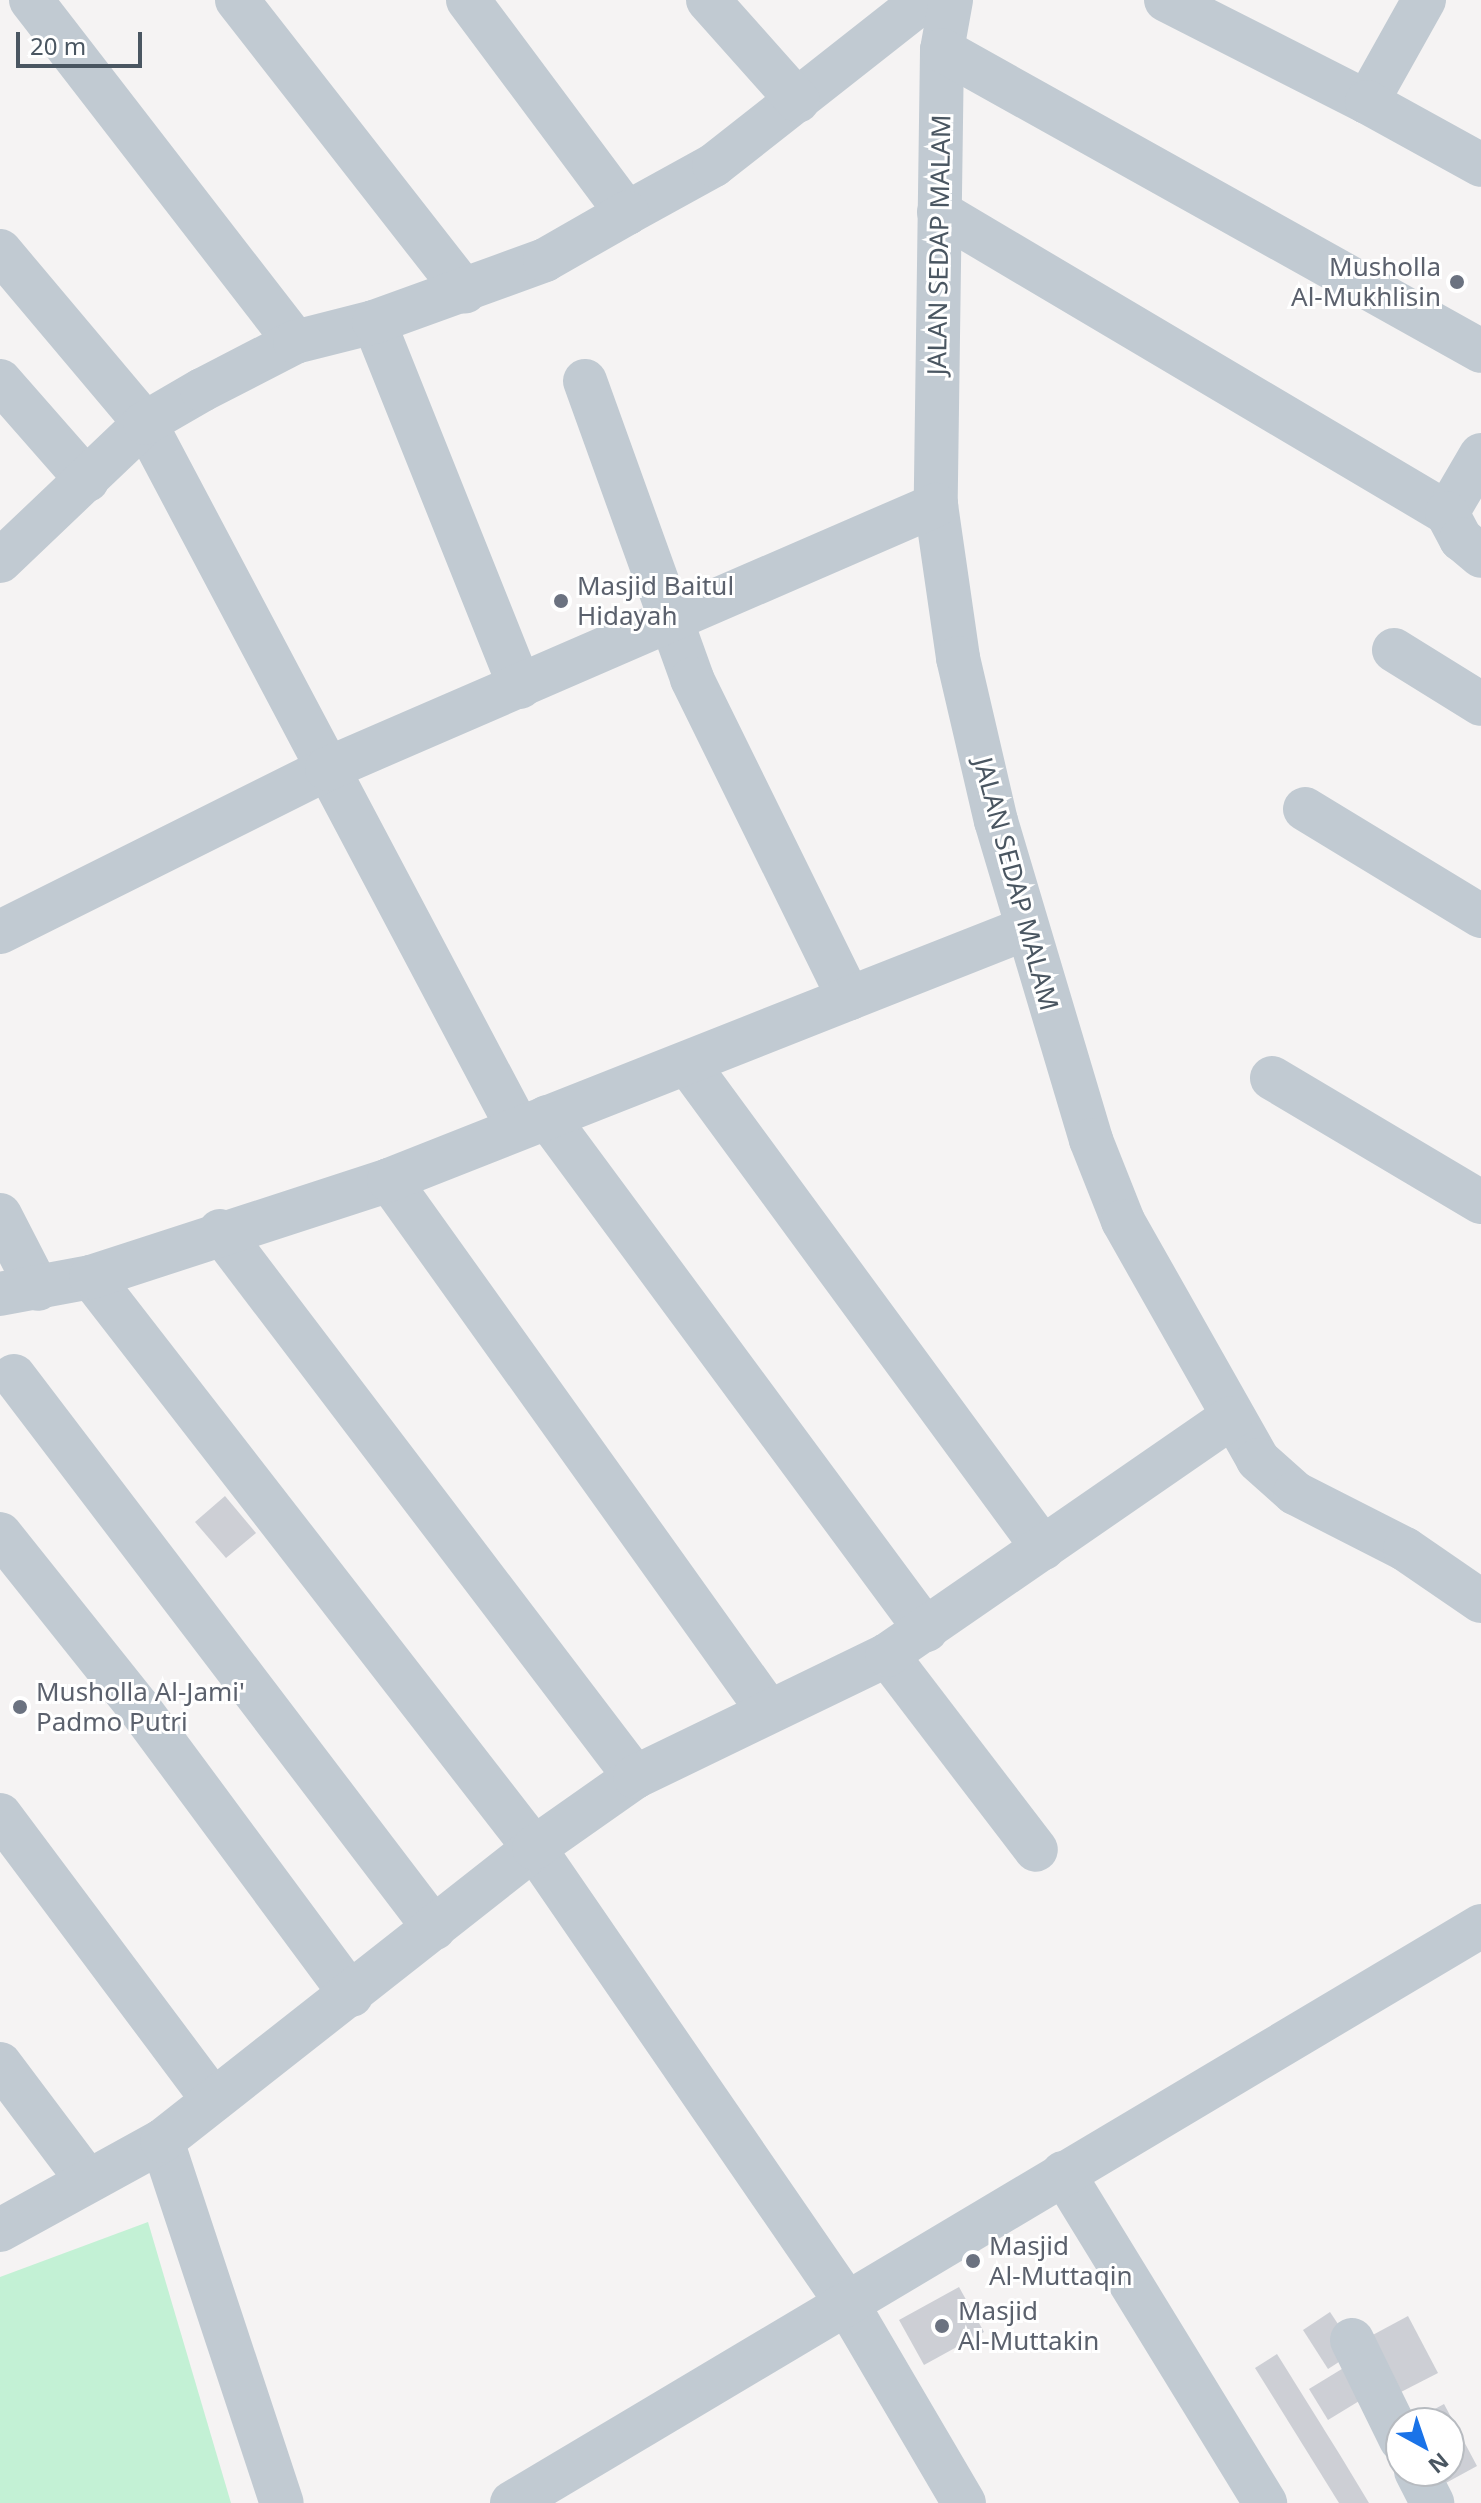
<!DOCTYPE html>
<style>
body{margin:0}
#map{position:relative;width:1481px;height:2503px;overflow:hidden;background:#f5f3f3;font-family:"Noto Sans",sans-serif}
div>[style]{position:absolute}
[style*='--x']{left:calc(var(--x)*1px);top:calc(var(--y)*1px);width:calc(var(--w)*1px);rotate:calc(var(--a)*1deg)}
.green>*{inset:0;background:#c3f1d5}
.building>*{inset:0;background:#cdcfd5}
.minor>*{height:44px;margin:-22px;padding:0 22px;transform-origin:22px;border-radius:22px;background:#c1cad2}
.dots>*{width:22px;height:22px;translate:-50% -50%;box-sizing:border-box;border:4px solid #fff;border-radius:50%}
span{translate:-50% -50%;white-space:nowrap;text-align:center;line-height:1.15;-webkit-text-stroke:6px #fff;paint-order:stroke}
.street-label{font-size:26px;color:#4a5661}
.worship-label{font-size:26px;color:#5b616d}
.right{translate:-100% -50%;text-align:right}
.left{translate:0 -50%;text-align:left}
.north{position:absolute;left:1385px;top:2407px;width:80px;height:80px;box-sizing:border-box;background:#fff;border:2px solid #b7bbc0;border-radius:50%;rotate:140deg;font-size:22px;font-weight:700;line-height:32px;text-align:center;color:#4a5661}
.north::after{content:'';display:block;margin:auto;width:28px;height:36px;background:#1a73e8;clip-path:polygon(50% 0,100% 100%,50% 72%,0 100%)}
.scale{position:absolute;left:16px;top:32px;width:126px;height:36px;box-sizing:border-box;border:4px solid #4a5661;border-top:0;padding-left:10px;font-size:24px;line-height:28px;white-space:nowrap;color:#4a5661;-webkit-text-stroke:6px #fff;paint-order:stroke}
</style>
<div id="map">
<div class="green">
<div style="clip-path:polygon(148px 2222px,231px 2503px,0 2503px,0 2277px)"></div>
</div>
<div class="building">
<div style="clip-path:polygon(225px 1496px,256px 1533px,226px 1558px,195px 1522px)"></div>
<div style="clip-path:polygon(959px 2287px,984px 2332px,924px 2365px,899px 2320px)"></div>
<div style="clip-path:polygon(1330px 2312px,1356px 2351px,1328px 2369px,1303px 2330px)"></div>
<div style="clip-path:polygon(1408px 2316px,1438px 2373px,1399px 2393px,1369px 2337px)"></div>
<div style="clip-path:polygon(1277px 2354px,1340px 2455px,1369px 2503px,1339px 2503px,1255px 2368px)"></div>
<div style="clip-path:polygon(1350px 2364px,1369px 2395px,1328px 2420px,1309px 2389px)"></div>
<div style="clip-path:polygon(1444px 2404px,1477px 2466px,1444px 2484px,1437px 2471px,1449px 2471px,1449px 2423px,1409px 2423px)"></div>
</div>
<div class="minor">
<div style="--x:31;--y:0;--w:432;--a:52.3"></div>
<div style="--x:237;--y:0;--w:370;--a:52"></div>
<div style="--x:468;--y:0;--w:266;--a:53.3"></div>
<div style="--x:627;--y:213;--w:99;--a:-28.9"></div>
<div style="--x:714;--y:165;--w:267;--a:-38.2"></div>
<div style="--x:708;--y:0;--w:135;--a:48.3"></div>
<div style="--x:951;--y:0;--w:51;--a:100.2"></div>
<div style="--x:942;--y:50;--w:455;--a:90.8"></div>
<div style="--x:936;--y:505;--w:155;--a:81.8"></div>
<div style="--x:958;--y:658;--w:167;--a:76.9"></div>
<div style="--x:996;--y:821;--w:333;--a:73.4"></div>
<div style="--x:1091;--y:1140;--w:87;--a:68.4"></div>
<div style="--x:1123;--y:1221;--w:274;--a:60.5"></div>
<div style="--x:1258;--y:1460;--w:50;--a:41.7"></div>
<div style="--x:1295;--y:1493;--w:123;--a:27"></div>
<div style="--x:1405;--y:1549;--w:92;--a:34.4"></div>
<div style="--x:1166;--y:0;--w:225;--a:26.9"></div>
<div style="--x:1424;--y:0;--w:117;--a:119.2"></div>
<div style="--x:1367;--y:102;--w:130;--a:28.9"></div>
<div style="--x:942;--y:50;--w:617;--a:29.18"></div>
<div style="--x:939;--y:212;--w:590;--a:30.65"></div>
<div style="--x:0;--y:251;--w:225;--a:49.9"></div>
<div style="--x:145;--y:423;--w:798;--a:62.12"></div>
<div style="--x:374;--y:322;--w:393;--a:68.2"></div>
<div style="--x:0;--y:381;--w:132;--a:48.7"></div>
<div style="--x:585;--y:381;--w:317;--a:70.2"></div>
<div style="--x:692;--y:679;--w:356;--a:63.8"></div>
<div style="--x:1481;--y:455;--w:67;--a:120.4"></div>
<div style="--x:1447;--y:513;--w:30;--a:62"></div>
<div style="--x:1461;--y:539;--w:26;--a:40"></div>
<div style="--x:0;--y:561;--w:200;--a:-43.6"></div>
<div style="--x:145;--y:423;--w:66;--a:-30.1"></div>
<div style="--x:202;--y:390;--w:105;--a:-27.3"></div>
<div style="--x:295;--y:342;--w:81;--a:-14.2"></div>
<div style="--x:374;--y:322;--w:182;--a:-19.9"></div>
<div style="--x:545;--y:260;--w:95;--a:-29.8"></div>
<div style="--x:1394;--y:650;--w:102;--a:31.8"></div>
<div style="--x:1305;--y:809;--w:206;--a:31.3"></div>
<div style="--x:0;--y:932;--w:365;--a:-26.5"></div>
<div style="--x:327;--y:769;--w:664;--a:-23.44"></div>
<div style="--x:687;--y:1063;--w:602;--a:53.72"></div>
<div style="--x:1272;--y:1078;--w:243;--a:30.7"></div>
<div style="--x:547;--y:1117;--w:638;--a:53.54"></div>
<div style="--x:389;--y:1180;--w:650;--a:54.45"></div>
<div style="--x:0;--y:1215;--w:83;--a:62.8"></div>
<div style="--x:220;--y:1231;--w:686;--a:52.76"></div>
<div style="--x:91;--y:1277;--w:723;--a:52.19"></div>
<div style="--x:534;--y:1848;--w:551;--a:55.5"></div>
<div style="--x:846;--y:2302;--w:233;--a:59.6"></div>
<div style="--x:0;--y:1294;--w:93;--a:-10.6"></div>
<div style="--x:91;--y:1277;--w:313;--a:-18"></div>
<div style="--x:389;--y:1180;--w:684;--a:-21.54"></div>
<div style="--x:14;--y:1376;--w:694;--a:52.73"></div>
<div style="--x:0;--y:1534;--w:223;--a:51.4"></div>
<div style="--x:139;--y:1708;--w:357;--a:53.5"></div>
<div style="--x:887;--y:1655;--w:245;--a:52.6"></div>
<div style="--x:0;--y:1815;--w:356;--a:53.2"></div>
<div style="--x:0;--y:2064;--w:146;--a:53.1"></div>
<div style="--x:162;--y:2141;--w:381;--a:71.7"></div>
<div style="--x:1063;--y:2173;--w:387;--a:58.5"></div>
<div style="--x:0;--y:2230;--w:185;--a:-28.8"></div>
<div style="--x:162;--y:2141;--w:474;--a:-38.2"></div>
<div style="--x:534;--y:1848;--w:123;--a:-35.1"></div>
<div style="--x:635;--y:1777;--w:280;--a:-25.8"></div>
<div style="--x:887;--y:1655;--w:417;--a:-34.6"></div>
<div style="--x:1352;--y:2340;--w:111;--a:63.9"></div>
<div style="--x:1416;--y:2471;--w:36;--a:63"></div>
<div style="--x:512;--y:2503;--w:1128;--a:-30.77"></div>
</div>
<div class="dots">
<div style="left:1457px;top:282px;background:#6b7280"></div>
<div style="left:561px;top:601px;background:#6b7280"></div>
<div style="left:20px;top:1707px;background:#6b7280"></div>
<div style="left:973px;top:2261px;background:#6b7280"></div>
<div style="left:942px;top:2326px;background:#6b7280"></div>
</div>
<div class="street-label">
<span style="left:939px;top:245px;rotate:-89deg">JALAN SEDAP MALAM</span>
<span style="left:1016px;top:884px;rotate:75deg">JALAN SEDAP MALAM</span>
</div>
<div class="worship-label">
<span class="right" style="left:1441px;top:282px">Musholla<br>Al-Mukhlisin</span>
<span class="left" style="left:577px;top:601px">Masjid Baitul<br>Hidayah</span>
<span class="left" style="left:36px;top:1707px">Musholla Al-Jami'<br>Padmo Putri</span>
<span class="left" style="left:989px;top:2261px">Masjid<br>Al-Muttaqin</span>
<span class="left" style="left:958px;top:2326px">Masjid<br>Al-Muttakin</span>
</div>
<div class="north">N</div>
<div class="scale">20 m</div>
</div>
